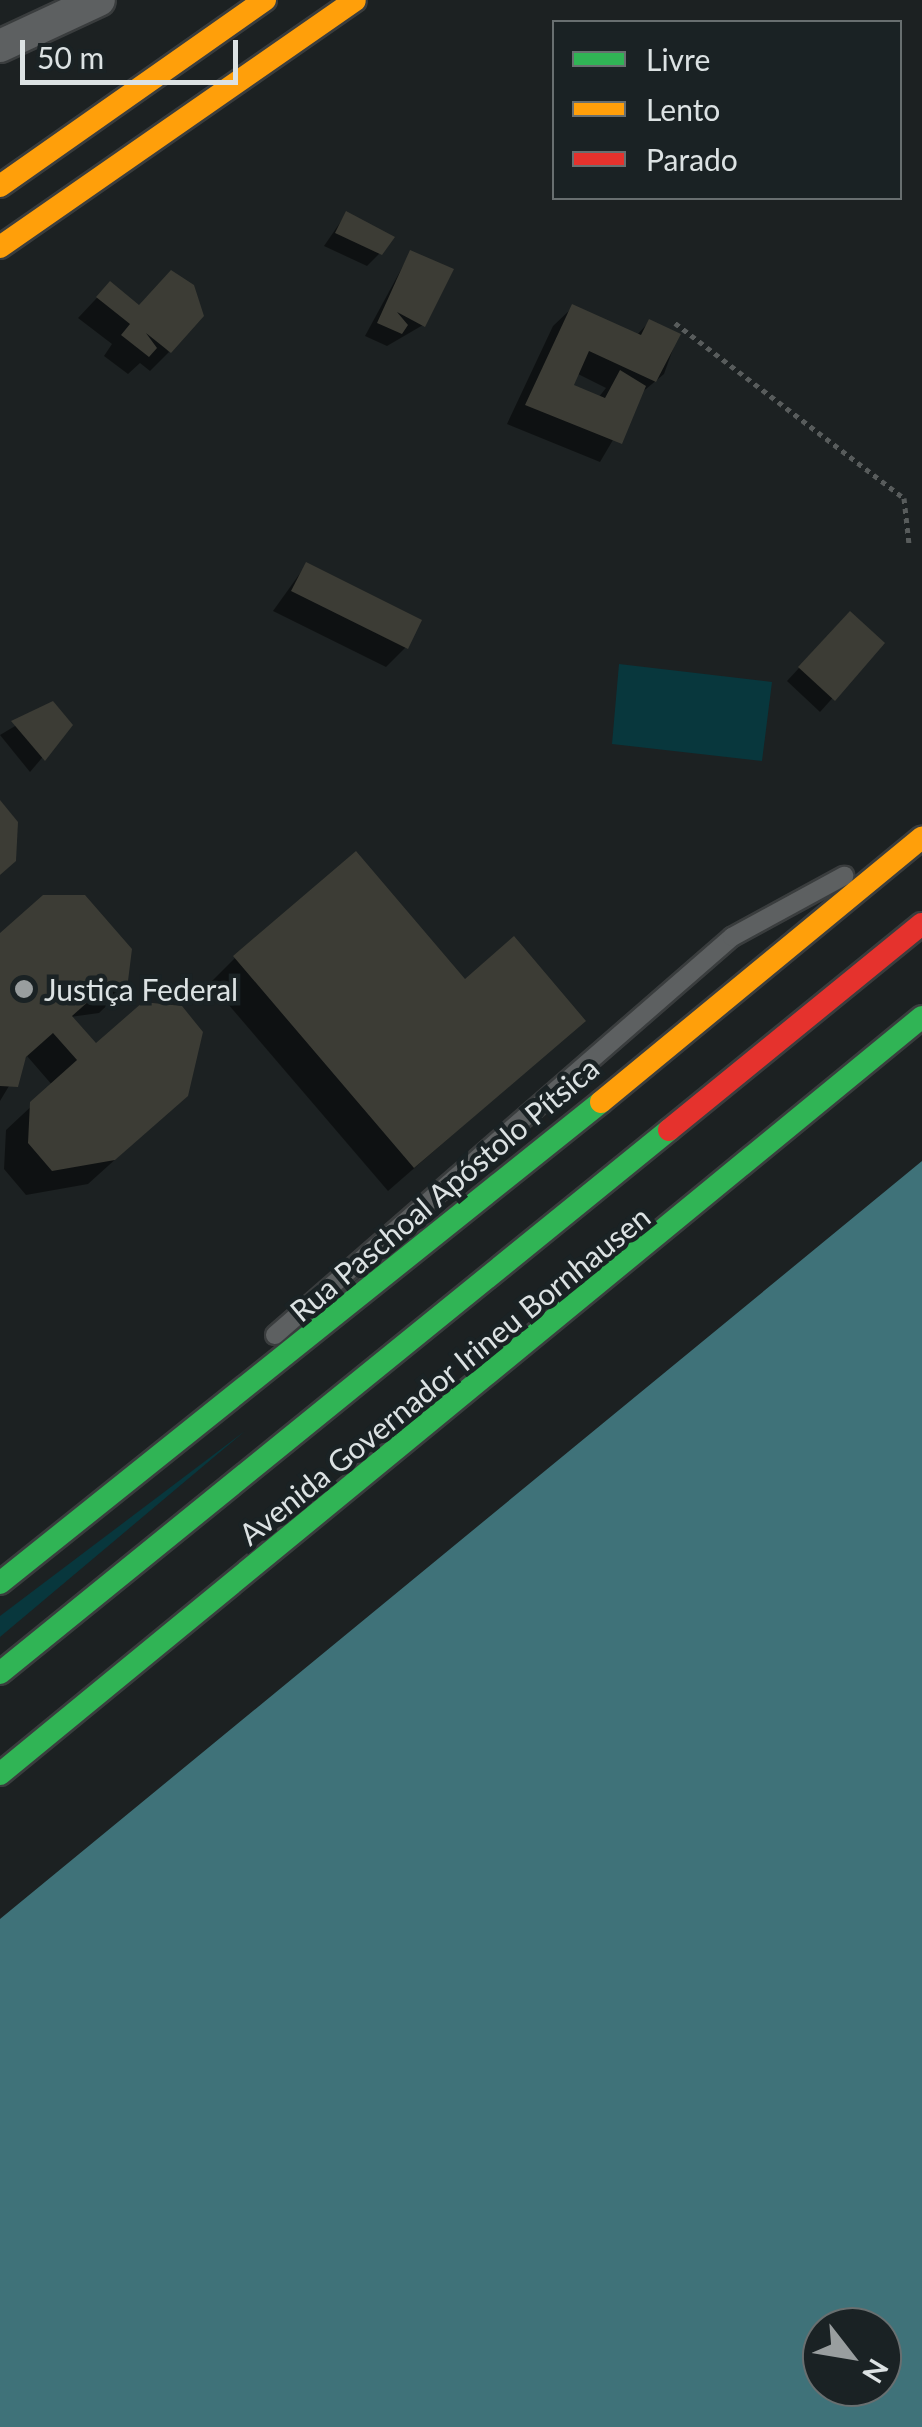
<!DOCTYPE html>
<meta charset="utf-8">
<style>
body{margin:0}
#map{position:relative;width:922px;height:2427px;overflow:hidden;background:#1c2122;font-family:Lato,sans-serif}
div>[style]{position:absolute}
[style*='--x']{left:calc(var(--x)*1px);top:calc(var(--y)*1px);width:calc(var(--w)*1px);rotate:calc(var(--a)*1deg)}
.green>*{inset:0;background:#08373d}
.water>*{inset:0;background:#3f7279}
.shadow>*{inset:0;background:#0007}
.building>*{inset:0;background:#3c3c35}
.path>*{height:5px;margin-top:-2.5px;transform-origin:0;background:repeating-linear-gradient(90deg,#585c5c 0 5px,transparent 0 10px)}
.roads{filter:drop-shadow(2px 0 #3a3d3e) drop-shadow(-2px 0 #3a3d3e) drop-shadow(0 2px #3a3d3e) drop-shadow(0 -2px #3a3d3e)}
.lane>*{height:18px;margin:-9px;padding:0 9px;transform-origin:9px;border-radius:9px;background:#5d6061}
.street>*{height:32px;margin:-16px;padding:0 16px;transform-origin:16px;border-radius:16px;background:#5d6061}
.fast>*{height:22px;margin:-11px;padding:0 11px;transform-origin:11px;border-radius:11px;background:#30b455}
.slow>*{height:22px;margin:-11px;padding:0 11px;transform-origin:11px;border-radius:11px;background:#ff9f0a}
.jam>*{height:22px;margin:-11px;padding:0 11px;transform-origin:11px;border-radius:11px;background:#e5322d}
.dots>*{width:28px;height:28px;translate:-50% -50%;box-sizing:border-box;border:5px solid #1a2224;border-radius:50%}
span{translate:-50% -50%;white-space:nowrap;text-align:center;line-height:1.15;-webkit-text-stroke:9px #1a2224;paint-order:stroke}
.poi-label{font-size:30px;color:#dce2e3}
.left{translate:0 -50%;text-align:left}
.street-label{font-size:30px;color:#dce2e3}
.legend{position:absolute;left:552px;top:20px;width:350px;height:180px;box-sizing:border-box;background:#1a2224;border:2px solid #686f70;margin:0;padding:12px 18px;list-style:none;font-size:30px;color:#dce2e3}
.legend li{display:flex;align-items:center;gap:20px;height:50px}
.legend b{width:50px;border:2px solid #686f70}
.north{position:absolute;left:802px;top:2307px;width:100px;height:100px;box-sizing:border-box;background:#1a2224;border:2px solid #686f70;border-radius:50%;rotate:121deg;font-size:28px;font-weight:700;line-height:40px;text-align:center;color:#dce2e3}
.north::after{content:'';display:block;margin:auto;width:35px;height:45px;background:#999e9f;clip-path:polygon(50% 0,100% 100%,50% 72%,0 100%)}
.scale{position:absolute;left:20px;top:40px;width:218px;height:45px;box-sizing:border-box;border:5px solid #dce2e3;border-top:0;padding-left:12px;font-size:30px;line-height:35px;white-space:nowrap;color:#dce2e3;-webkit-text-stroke:8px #1a2224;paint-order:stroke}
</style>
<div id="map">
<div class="green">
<div style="clip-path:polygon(619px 664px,772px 682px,762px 761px,612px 744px)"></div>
<div style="clip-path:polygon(245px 1431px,0 1637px,0 1616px)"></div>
</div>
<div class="water">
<div style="clip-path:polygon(evenodd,922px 1161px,922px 2427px,0 2427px,0 1919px,922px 1161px,822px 2327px,882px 2327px,882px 2387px,822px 2387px,822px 2327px)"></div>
</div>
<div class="shadow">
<div style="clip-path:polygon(346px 214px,380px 253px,367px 266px,324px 246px)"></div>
<div style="clip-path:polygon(410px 253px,423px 325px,387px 346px,365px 336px)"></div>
<div style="clip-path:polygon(110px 284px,169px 352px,150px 371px,140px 363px,128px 374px,104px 356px,112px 344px,78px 318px)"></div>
<div style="clip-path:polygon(evenodd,573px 307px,636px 336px,649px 322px,678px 335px,664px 374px,640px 394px,600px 462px,507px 424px,553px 326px,573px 307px,576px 373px,606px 388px,598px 398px,571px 387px,576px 373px)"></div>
<div style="clip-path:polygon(306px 565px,406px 647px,386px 667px,273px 611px)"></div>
<div style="clip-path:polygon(837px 627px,882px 643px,820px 712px,787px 681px)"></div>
<div style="clip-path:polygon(52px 704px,70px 725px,30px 772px,0 735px)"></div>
<div style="clip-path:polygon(0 937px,125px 988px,99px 1013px,70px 1017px,159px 1120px,88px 1184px,26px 1195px,4px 1169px,6px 1130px,53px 1086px,27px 1056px,0 1101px)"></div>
<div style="clip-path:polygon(235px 958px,465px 982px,583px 1021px,388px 1191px,210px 983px)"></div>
</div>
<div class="building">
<div style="clip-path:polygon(346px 211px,395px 237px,382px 255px,335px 233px)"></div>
<div style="clip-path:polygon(410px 250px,454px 269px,425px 327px,397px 312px,408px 325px,402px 334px,377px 323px)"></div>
<div style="clip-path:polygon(171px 270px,194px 285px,204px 316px,171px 353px,146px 333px,157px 348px,149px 357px,121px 335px,130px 324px,96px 297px,110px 281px,139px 305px)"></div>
<div style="clip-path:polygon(572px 304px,641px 335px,649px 319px,681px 334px,656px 382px,589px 351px,574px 385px,605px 398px,620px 370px,646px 386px,622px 444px,525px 405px)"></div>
<div style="clip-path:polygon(306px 562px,422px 620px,408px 649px,291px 591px)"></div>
<div style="clip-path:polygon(850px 611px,885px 643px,835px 701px,798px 667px)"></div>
<div style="clip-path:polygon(53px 701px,73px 725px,45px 761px,11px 721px)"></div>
<div style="clip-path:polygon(0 800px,18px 822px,16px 861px,0 875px)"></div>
<div style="clip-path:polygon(356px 851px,465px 979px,514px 936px,586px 1021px,414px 1168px,233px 956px)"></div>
<div style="clip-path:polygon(43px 895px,85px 895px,132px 949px,127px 989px,98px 993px,72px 1016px,96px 1043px,143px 1002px,182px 1006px,203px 1032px,188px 1096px,115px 1160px,52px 1171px,28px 1143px,30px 1102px,77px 1060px,53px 1033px,26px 1057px,18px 1087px,0 1086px,0 933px)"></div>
</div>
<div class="path">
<div style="--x:675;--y:323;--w:288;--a:37.4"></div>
<div style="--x:904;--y:498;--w:46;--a:83.8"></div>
</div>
<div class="roads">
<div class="lane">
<div style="--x:275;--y:1335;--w:606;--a:-41.05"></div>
<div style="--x:732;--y:937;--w:128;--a:-28.6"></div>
</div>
<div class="street">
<div style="--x:0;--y:46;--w:109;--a:-24.9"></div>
</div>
<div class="fast">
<div style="--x:0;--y:1583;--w:770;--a:-38.67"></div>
<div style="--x:0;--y:1673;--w:862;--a:-39.06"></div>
<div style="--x:0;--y:1774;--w:1193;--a:-39.39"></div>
</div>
<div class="slow">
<div style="--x:0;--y:186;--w:324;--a:-35.1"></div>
<div style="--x:0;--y:247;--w:432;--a:-34.8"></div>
<div style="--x:601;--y:1102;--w:416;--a:-39.5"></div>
</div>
<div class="jam">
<div style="--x:669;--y:1130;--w:326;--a:-39.2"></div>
</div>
</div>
<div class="dots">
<div style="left:24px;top:989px;background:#999e9f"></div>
</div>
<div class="poi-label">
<span class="left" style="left:44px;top:989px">Justiça Federal</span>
</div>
<div class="street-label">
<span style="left:444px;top:1189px;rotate:-40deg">Rua Paschoal Apóstolo Pítsica</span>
<span style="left:444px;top:1375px;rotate:-39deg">Avenida Governador Irineu Bornhausen</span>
</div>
<ul class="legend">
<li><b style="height:12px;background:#30b455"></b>Livre</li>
<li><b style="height:12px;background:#ff9f0a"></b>Lento</li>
<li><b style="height:12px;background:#e5322d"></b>Parado</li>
</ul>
<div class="north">N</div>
<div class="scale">50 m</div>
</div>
